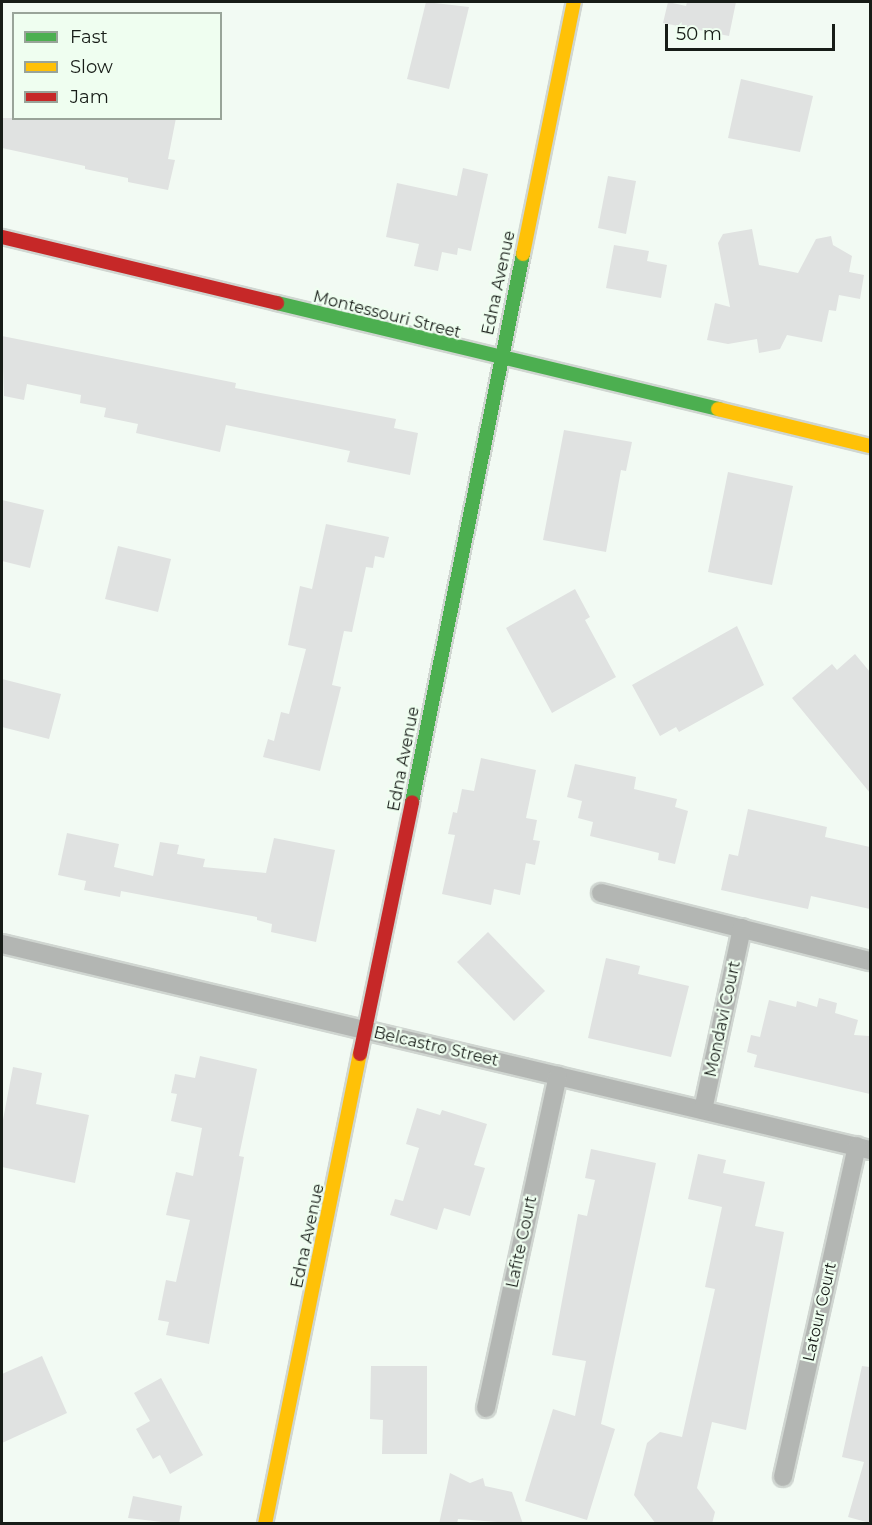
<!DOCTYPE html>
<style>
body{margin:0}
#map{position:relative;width:872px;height:1525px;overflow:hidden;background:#f2faf3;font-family:Montserrat,sans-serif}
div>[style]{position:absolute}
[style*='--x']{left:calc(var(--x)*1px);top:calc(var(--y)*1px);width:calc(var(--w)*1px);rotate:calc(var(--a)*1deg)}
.building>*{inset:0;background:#e0e2e1}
.roads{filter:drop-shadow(2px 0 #d0d6d1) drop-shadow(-2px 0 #d0d6d1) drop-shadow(0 2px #d0d6d1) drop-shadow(0 -2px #d0d6d1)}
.street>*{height:18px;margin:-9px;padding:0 9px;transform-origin:9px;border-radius:9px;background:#b3b6b3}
.fast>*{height:14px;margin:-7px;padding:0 7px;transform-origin:7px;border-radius:7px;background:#4caf50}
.slow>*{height:14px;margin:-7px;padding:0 7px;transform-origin:7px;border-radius:7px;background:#ffc107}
.jam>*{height:14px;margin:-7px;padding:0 7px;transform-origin:7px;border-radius:7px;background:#c62828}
span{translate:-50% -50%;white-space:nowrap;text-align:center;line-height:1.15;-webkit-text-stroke:4.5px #effef0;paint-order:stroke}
.street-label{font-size:16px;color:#171c17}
.frame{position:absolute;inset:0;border:3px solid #171c17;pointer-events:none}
.legend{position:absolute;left:12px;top:12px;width:210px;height:108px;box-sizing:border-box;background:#effef0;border:2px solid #99a499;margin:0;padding:8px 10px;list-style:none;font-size:18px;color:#171c17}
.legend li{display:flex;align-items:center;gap:12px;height:30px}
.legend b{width:30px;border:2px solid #99a499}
.scale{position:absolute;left:665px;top:24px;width:170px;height:27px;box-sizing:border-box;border:3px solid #171c17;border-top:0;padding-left:8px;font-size:18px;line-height:21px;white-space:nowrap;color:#171c17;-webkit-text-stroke:4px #effef0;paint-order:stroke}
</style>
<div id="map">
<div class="building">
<div style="clip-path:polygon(426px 2px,469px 7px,449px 89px,407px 79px)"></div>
<div style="clip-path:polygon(668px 2px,686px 6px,687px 2px,736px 2px,729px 36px,663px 23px)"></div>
<div style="clip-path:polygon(741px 79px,813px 96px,800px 152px,728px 138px)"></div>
<div style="clip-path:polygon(2px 118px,176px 118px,168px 159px,175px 160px,168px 190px,128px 182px,128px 178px,85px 169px,85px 166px,2px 148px)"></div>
<div style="clip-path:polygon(463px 168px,488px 174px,471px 251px,458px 248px,457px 255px,442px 252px,438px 271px,414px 266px,419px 244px,386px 237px,397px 183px,457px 196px)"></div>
<div style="clip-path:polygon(608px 176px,636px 181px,626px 234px,598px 228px)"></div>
<div style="clip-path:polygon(752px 229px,759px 265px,798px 273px,816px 239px,831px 236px,833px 245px,852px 256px,849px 272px,864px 275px,860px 299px,839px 295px,836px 311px,829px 310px,822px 342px,787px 335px,780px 349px,759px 353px,757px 339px,728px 344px,707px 340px,715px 303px,730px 307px,718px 243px,723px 234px)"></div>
<div style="clip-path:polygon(614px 245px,649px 251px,647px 261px,667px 265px,661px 298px,606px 288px)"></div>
<div style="clip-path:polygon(2px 336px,236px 383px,235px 388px,396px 419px,394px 428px,418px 433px,410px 475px,347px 462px,350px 451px,226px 425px,220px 452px,136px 433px,138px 424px,104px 417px,106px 408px,80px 403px,81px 395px,27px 384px,24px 400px,4px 396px)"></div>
<div style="clip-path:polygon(564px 430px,632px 442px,626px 471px,621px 470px,606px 552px,543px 540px)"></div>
<div style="clip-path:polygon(728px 472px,793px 486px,772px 585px,708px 572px)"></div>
<div style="clip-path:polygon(2px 500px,44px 510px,30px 568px,2px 561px)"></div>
<div style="clip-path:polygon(326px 524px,389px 537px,384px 558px,375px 556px,373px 568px,366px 567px,352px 632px,344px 631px,332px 685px,341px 687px,320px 771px,263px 757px,268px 739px,274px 741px,281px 712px,289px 714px,306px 649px,288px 645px,300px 586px,312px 589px)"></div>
<div style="clip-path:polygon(118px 546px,171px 559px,158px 612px,105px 599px)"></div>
<div style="clip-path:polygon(575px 589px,590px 617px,585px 620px,616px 677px,552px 713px,506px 628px)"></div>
<div style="clip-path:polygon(737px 626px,764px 685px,679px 732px,676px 727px,660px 736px,632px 685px)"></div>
<div style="clip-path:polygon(855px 654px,870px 672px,870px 793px,792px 698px,832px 664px,837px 670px)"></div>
<div style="clip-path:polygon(2px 679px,61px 694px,49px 739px,2px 727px)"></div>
<div style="clip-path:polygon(481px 758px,536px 770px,526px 818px,537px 820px,533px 840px,540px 841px,535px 865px,526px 863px,520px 895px,494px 889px,491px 905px,442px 894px,455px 835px,448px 834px,453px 812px,457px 813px,462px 789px,474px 791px)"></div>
<div style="clip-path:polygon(575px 764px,636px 777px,634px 789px,677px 799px,675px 807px,688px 811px,675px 864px,658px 860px,659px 853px,590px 836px,593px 822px,578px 818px,582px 801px,567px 797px)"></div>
<div style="clip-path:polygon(748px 809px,827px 827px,825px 837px,870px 847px,870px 909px,811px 896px,808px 909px,721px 890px,729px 854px,738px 856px)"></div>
<div style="clip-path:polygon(67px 833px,119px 844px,114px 867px,153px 876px,160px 842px,179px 845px,177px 854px,205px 859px,203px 867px,266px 873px,274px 838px,335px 850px,316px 942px,271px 932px,272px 924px,257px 920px,257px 917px,121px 891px,120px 897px,84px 890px,86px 881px,58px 875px)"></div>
<div style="clip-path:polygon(488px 932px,545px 991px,514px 1021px,457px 962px)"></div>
<div style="clip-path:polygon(606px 958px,640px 966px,638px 974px,689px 986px,671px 1057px,588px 1038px)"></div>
<div style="clip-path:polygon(819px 998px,837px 1003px,835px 1013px,858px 1020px,854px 1035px,870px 1036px,870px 1094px,754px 1067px,757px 1055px,747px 1052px,751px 1035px,760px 1037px,769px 1000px,796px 1007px,797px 1001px,817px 1007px)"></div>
<div style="clip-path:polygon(200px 1056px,257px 1069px,239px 1156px,244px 1157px,209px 1344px,166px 1335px,169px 1322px,158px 1320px,166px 1280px,176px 1282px,190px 1220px,166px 1215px,176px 1172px,193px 1176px,202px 1128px,171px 1121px,177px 1094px,171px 1093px,175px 1074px,195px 1078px)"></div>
<div style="clip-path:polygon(13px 1067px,42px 1073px,36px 1104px,89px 1115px,75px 1183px,2px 1167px,2px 1125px)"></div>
<div style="clip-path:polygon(417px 1108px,440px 1115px,442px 1110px,487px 1124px,474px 1165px,485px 1168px,470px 1216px,444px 1208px,437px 1230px,390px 1215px,395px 1199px,403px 1201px,419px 1148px,406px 1144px)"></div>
<div style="clip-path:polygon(591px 1149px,656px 1163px,601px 1424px,615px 1429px,587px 1520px,525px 1501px,553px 1409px,575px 1416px,586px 1361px,552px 1355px,578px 1214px,587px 1216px,595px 1180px,585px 1178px)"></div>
<div style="clip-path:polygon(698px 1154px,726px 1160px,723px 1173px,765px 1182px,755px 1226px,784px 1232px,746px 1430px,712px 1422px,697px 1488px,715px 1512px,712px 1524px,656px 1524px,634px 1495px,647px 1443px,660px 1432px,682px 1437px,715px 1289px,705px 1287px,722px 1207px,688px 1199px)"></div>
<div style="clip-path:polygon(42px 1356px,67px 1413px,2px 1443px,2px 1374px)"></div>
<div style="clip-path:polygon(371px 1366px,427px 1366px,427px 1454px,382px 1454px,383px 1420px,370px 1419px)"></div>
<div style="clip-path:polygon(862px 1366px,870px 1367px,870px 1523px,848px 1517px,864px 1462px,842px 1457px)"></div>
<div style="clip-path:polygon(161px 1378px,203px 1455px,170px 1474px,160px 1455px,153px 1459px,136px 1429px,150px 1421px,134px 1393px)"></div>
<div style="clip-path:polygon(450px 1473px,470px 1483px,483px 1478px,485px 1486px,512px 1492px,523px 1524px,458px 1519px,457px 1524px,439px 1524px)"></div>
<div style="clip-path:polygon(133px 1496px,182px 1506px,179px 1524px,128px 1518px)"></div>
</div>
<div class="roads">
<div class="street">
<div style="--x:601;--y:893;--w:277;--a:14.2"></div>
<div style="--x:2;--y:944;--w:892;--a:13.35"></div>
<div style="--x:703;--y:1110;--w:186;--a:-77.9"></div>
<div style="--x:486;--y:1408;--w:340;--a:-77.8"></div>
<div style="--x:783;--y:1477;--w:339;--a:-77.4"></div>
</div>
<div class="fast">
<div style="--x:277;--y:303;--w:454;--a:13.5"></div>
<div style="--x:412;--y:802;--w:559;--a:-78.55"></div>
</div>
<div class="slow">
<div style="--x:523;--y:254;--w:257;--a:-78.6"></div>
<div style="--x:718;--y:409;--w:156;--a:13.7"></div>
<div style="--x:265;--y:1524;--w:480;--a:-78.6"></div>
</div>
<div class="jam">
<div style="--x:2;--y:237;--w:283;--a:13.5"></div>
<div style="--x:360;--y:1054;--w:257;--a:-78.3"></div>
</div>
</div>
<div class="street-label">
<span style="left:499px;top:283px;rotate:-78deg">Edna Avenue</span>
<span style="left:387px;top:315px;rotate:14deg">Montessouri Street</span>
<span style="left:404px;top:759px;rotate:-79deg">Edna Avenue</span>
<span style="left:723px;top:1019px;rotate:-78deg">Mondavi Court</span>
<span style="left:436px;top:1047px;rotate:13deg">Belcastro Street</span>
<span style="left:308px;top:1236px;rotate:-78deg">Edna Avenue</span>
<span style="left:522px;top:1242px;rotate:-78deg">Lafite Court</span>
<span style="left:820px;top:1312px;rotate:-77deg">Latour Court</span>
</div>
<div class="frame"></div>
<ul class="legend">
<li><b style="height:8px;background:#4caf50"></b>Fast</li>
<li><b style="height:8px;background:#ffc107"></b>Slow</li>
<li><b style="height:8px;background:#c62828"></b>Jam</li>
</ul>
<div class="scale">50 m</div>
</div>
